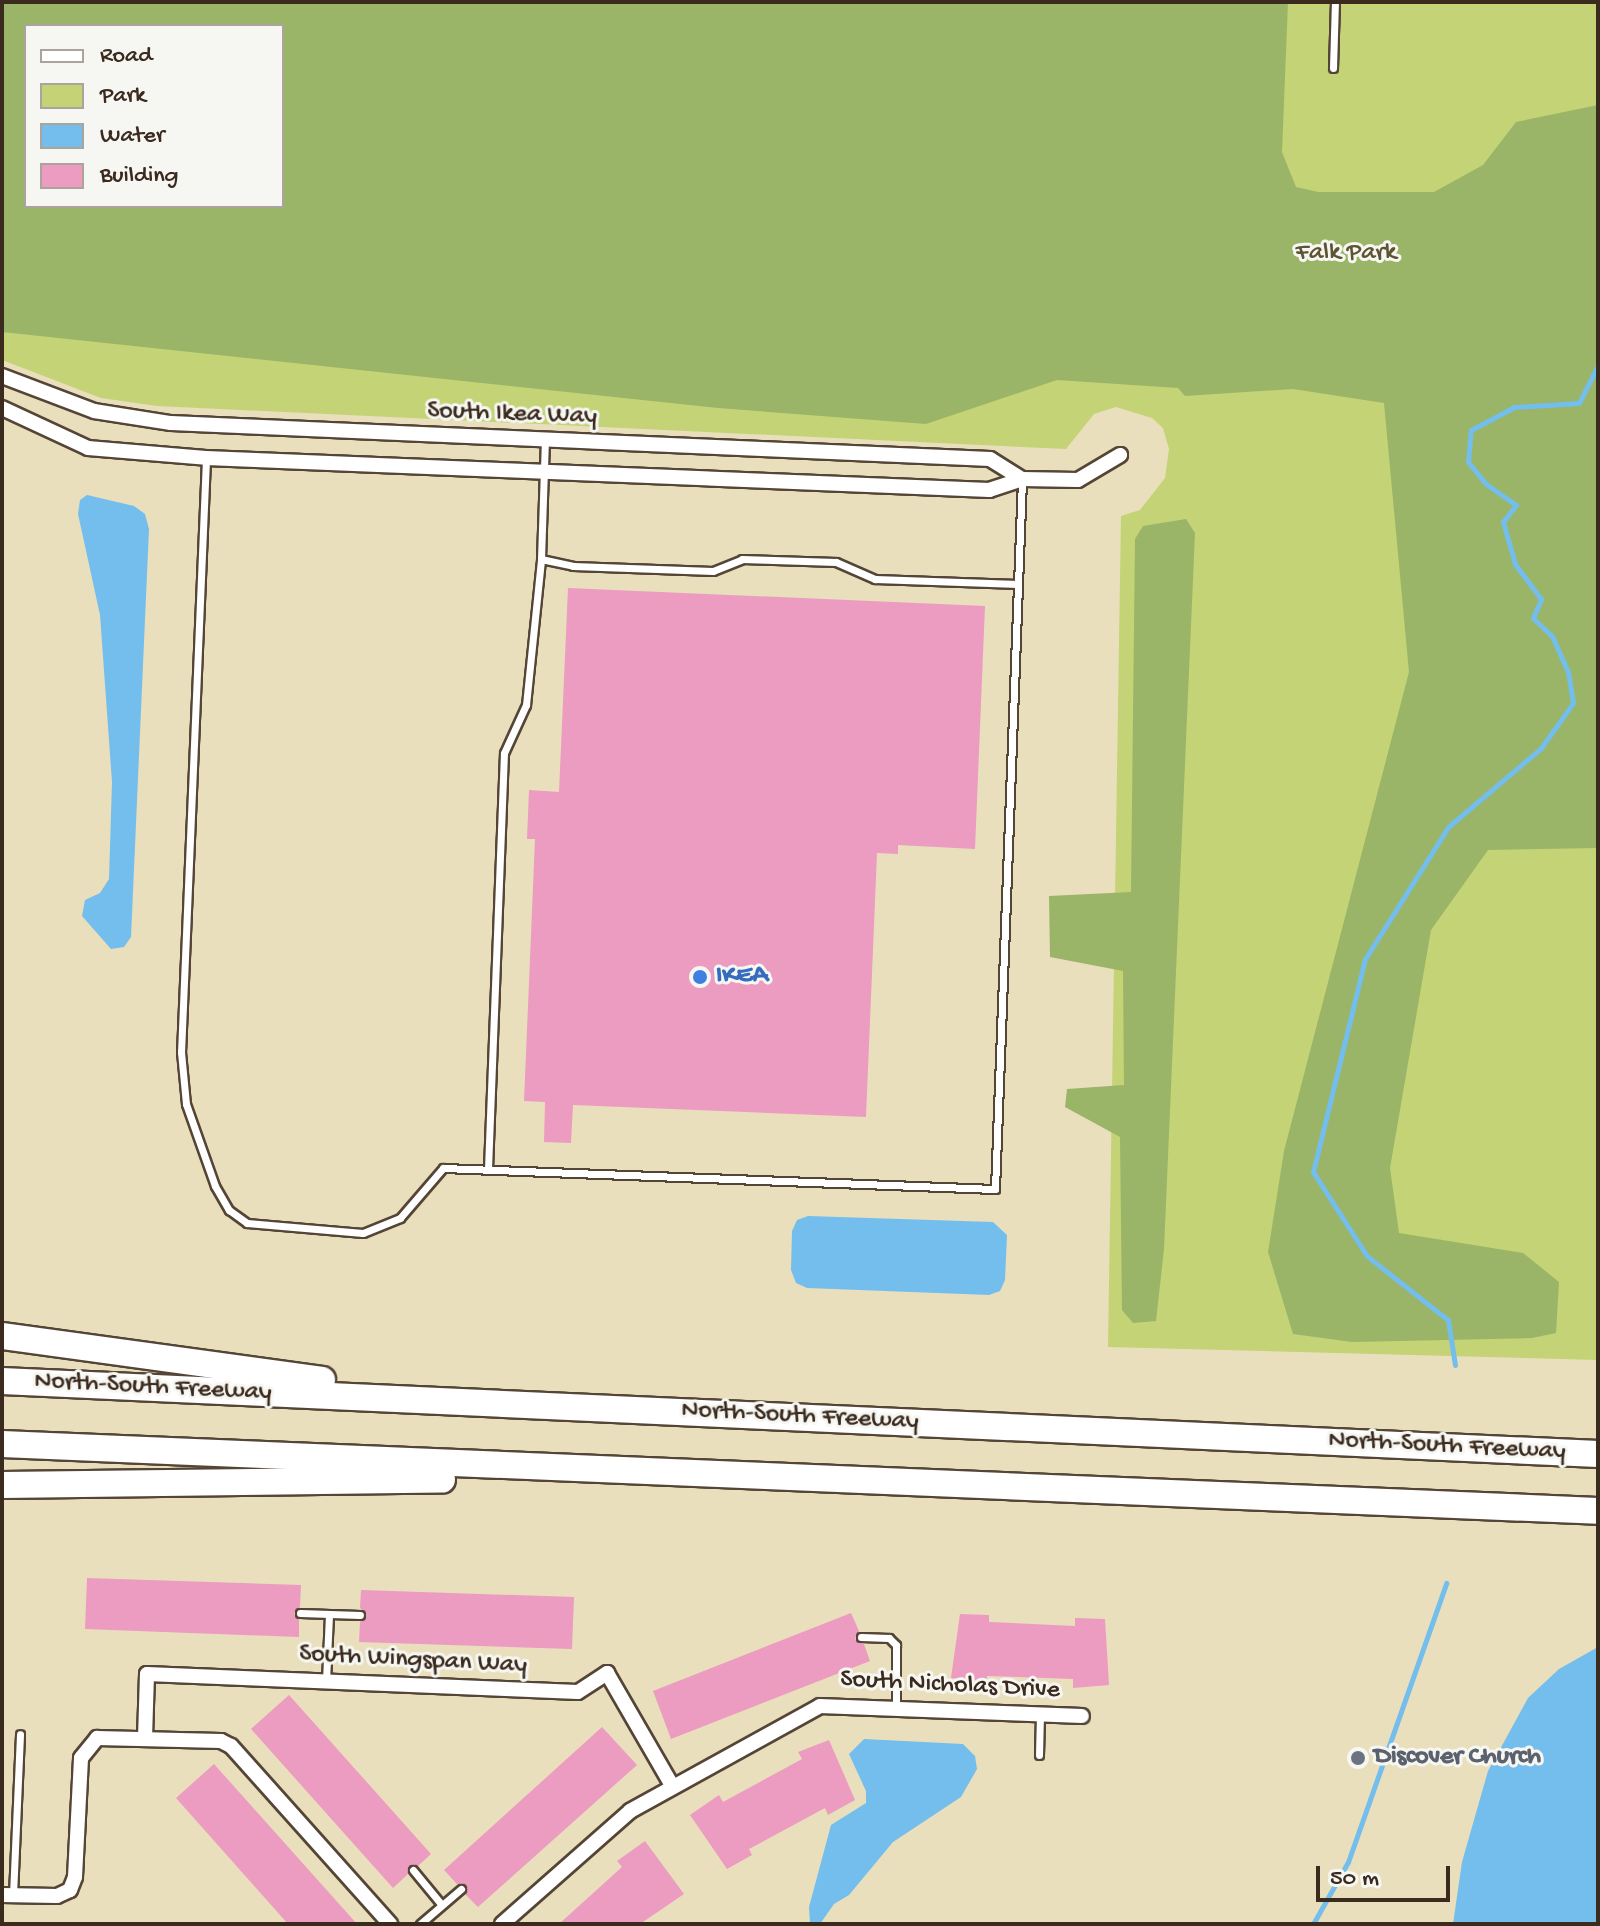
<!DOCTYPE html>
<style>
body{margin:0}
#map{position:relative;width:1600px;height:1926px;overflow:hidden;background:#e9dfbc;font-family:"Gochi Hand",sans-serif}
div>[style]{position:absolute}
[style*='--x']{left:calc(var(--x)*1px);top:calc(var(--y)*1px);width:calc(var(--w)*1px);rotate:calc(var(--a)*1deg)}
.green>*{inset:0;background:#c3d376}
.forest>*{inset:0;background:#9ab567}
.water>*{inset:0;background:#73beec}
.stream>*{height:5px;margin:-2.5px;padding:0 2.5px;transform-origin:2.5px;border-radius:2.5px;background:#73beec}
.building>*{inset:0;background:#ec9bc1}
.roads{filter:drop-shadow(2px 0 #554536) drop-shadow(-2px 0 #554536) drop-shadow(0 2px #554536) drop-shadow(0 -2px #554536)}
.service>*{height:7px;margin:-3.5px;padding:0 3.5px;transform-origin:3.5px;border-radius:3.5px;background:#fff}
.minor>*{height:14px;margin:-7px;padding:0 7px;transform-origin:7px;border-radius:7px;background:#fff}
.motorway>*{height:26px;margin:-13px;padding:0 13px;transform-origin:13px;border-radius:13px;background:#fff}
.dots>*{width:22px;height:22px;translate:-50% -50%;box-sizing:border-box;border:4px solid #f6f6f2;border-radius:50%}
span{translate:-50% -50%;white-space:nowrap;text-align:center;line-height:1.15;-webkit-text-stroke:6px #f6f6f2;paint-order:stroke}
.park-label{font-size:26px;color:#5d5434}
.street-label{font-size:26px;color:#3b2a1e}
.shop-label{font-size:26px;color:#366cbe;font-weight:700}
.left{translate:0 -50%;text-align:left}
.worship-label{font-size:26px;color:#5b616d;font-weight:700}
.frame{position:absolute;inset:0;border:4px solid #3b2a1e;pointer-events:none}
.legend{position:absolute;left:24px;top:24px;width:260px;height:184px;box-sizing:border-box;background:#f6f6f2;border:2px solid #aba49d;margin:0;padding:10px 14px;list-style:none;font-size:24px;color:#3b2a1e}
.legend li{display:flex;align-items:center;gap:16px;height:40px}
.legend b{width:40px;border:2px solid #aba49d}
.scale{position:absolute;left:1316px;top:1866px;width:134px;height:36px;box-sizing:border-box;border:4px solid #3b2a1e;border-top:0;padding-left:10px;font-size:24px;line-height:28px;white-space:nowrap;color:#3b2a1e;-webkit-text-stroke:6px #f6f6f2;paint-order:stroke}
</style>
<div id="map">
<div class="green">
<div style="clip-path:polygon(295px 2px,1598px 2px,1598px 1360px,1108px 1347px,1121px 516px,1140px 510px,1165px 478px,1169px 449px,1163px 428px,1152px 418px,1116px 407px,1094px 414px,1066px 449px,157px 406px,101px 398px,2px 360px,2px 285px,288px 291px)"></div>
</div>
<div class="forest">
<div style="clip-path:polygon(evenodd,2px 2px,1288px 2px,1282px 152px,1296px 187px,1318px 192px,1434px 192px,1483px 165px,1516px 122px,1598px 105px,1598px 848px,1488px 850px,1431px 930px,1390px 1168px,1399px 1233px,1523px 1253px,1559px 1282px,1556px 1333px,1532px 1338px,1352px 1342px,1293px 1334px,1268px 1252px,1284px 1151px,1409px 672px,1384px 403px,1293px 389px,1185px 396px,1178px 388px,1057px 380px,926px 424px,718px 408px,2px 332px,2px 2px,26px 26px,282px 26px,282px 206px,26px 206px,26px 26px)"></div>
<div style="clip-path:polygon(1186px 519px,1195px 533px,1164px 1249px,1156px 1321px,1133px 1323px,1122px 1310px,1120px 1137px,1065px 1107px,1067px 1089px,1124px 1085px,1123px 971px,1050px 957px,1049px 896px,1131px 892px,1135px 539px,1143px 526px)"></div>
</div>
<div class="water">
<div style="clip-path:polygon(87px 495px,134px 506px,145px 514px,149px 529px,131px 937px,124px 947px,111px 949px,82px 916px,85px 900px,100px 893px,109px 879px,112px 782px,100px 615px,78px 514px,80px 500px)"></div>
<div style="clip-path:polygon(808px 1216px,993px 1222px,1007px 1235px,1005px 1280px,1000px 1291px,989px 1295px,807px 1288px,796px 1283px,791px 1270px,792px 1231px,797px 1220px)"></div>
<div style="clip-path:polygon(1598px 1647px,1598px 1924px,1453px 1924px,1462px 1862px,1488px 1771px,1528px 1698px,1559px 1669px)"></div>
<div style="clip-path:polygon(864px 1739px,963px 1744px,975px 1756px,977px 1769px,961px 1797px,893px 1842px,849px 1895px,834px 1904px,820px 1924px,810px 1924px,809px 1907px,831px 1825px,866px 1803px,866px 1791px,849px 1754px)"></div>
</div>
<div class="stream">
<div style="--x:1455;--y:1365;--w:46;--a:-98.8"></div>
<div style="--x:1448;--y:1320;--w:103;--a:-141.7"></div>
<div style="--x:1367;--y:1256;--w:100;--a:-122.7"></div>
<div style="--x:1313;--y:1172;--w:219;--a:-76.3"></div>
<div style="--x:1365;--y:959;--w:156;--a:-57.8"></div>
<div style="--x:1448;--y:827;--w:122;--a:-40.3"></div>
<div style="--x:1541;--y:748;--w:55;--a:-54.6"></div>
<div style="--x:1573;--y:703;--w:31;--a:-99"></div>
<div style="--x:1568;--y:672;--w:39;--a:-114"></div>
<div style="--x:1552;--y:636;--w:26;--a:-137"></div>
<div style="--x:1533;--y:618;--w:21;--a:-67"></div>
<div style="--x:1541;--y:599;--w:44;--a:-126.6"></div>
<div style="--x:1515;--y:564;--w:44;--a:-105.9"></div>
<div style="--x:1503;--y:522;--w:21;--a:-53"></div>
<div style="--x:1516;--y:505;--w:37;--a:-145"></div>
<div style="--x:1486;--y:484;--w:28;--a:-129"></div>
<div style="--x:1468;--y:462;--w:32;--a:-85"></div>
<div style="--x:1471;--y:430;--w:49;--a:-28.1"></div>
<div style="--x:1514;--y:407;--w:65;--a:-3.5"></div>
<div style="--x:1579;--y:403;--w:42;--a:-63.4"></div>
<div style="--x:1313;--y:1924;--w:71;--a:-60.6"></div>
<div style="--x:1348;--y:1862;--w:296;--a:-70.6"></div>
</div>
<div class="building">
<div style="clip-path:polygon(568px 588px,985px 606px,975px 849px,898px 845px,898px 854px,877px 853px,866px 1117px,573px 1105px,571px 1143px,544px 1142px,545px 1102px,524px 1101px,535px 839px,527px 839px,529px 790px,559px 792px)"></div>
<div style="clip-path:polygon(87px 1578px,301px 1585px,300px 1607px,294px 1614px,299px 1619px,299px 1637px,85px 1629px)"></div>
<div style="clip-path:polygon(361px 1590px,574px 1597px,572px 1649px,359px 1642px,360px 1622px,366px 1614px,360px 1608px)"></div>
<div style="clip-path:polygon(851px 1613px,859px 1631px,855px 1639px,864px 1644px,870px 1661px,671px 1739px,653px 1691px)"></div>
<div style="clip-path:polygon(960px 1614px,989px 1615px,989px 1622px,1075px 1626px,1075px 1618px,1105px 1619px,1109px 1685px,1073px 1688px,1073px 1679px,987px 1676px,987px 1684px,951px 1678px)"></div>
<div style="clip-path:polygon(289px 1695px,431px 1854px,418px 1866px,408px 1866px,408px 1874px,393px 1888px,251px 1729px)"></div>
<div style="clip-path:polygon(602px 1727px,637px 1765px,478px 1907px,465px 1894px,465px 1884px,457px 1884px,444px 1870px)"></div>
<div style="clip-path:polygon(829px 1740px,855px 1800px,828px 1815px,825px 1808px,749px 1849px,752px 1855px,727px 1869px,690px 1815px,719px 1795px,723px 1802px,802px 1759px,798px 1752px)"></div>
<div style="clip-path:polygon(214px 1764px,357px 1924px,288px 1924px,176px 1798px)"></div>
<div style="clip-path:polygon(645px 1841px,684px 1894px,640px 1924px,559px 1924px,622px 1867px,617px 1861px)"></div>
</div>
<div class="roads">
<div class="service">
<div style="--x:1333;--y:68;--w:66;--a:-88.3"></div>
<div style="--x:206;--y:459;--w:594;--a:92.41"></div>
<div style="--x:181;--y:1052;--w:52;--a:84.5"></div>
<div style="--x:186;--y:1104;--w:87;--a:70.5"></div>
<div style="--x:215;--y:1186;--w:28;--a:60"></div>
<div style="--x:229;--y:1210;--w:22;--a:36"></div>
<div style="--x:247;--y:1223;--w:116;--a:4.9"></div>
<div style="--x:363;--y:1233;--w:40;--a:-22"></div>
<div style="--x:400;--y:1218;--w:66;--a:-49.3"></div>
<div style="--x:443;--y:1168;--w:552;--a:2.18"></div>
<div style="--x:995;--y:1189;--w:711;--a:-87.82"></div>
<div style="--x:541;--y:559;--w:33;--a:12"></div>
<div style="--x:573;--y:566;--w:140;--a:2"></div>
<div style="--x:713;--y:571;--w:31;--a:-22"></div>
<div style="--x:742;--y:559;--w:94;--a:1.8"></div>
<div style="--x:836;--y:562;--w:43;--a:23.6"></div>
<div style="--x:875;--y:579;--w:143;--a:2"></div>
<div style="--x:488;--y:1169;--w:416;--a:-87.8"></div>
<div style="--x:504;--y:753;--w:53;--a:-65.4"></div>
<div style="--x:526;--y:705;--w:147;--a:-84.1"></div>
<div style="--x:541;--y:559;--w:119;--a:-88.1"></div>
<div style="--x:300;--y:1613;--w:60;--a:1.9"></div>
<div style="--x:861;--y:1637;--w:28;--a:2"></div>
<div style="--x:889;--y:1638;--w:10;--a:45"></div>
<div style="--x:896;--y:1645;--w:62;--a:90"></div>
<div style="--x:326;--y:1681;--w:67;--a:-87.4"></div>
<div style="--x:1039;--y:1755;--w:41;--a:-88.6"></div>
<div style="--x:413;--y:1870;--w:45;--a:50.4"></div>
<div style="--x:13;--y:1895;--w:161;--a:-87.5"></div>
<div style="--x:420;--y:1924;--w:54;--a:-40.5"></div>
</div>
<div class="minor">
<div style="--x:2;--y:376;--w:98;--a:20.8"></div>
<div style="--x:94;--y:411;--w:78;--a:8.9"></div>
<div style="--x:171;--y:423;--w:820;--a:2.52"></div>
<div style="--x:990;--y:459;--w:38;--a:32"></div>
<div style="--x:2;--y:408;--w:95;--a:24.9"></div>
<div style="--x:88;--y:448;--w:118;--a:4.8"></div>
<div style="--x:206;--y:458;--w:784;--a:2.34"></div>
<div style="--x:989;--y:490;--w:35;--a:-18"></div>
<div style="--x:1022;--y:479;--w:56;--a:1"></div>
<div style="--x:1078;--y:480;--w:49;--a:-30.8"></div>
<div style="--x:145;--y:1738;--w:64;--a:-88.2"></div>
<div style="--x:147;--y:1674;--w:431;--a:2.4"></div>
<div style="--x:578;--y:1692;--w:35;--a:-33"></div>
<div style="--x:607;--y:1673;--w:128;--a:60"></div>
<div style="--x:2;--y:1895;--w:55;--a:1"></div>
<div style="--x:57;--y:1896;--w:14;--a:-25"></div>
<div style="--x:70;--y:1890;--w:14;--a:-69"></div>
<div style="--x:75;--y:1877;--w:119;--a:-87.1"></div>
<div style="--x:81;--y:1758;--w:26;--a:-51"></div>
<div style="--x:97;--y:1738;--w:124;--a:1.4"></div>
<div style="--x:221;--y:1741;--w:11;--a:27"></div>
<div style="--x:231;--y:1746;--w:239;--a:48.2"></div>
<div style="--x:502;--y:1924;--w:171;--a:-41.4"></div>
<div style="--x:630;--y:1811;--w:217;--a:-28.9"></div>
<div style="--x:820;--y:1706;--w:262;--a:2.2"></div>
</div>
<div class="motorway">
<div style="--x:2;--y:1336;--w:323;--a:7.8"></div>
<div style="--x:2;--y:1381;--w:1598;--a:2.62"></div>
<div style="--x:2;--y:1444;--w:1597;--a:2.4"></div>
<div style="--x:2;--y:1485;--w:440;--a:-0.7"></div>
</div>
</div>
<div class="dots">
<div style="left:700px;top:977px;background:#3f7fe0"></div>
<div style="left:1358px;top:1758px;background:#6b7280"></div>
</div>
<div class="park-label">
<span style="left:1346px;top:254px">Falk Park</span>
</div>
<div class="street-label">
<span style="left:512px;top:415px;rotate:2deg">South Ikea Way</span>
<span style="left:153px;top:1388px;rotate:3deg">North-South Freeway</span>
<span style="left:800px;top:1417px;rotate:3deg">North-South Freeway</span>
<span style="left:1447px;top:1447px;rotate:3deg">North-South Freeway</span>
<span style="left:413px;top:1661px;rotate:3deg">South Wingspan Way</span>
<span style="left:950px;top:1686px;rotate:3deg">South Nicholas Drive</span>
</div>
<div class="shop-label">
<span class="left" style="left:716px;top:977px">IKEA</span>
</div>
<div class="worship-label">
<span class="left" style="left:1374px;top:1758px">Discover Church</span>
</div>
<div class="frame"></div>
<ul class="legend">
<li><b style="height:10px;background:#fff"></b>Road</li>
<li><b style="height:22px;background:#c3d376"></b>Park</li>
<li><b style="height:22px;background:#73beec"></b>Water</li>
<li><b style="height:22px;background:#ec9bc1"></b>Building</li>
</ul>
<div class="scale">50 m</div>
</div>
